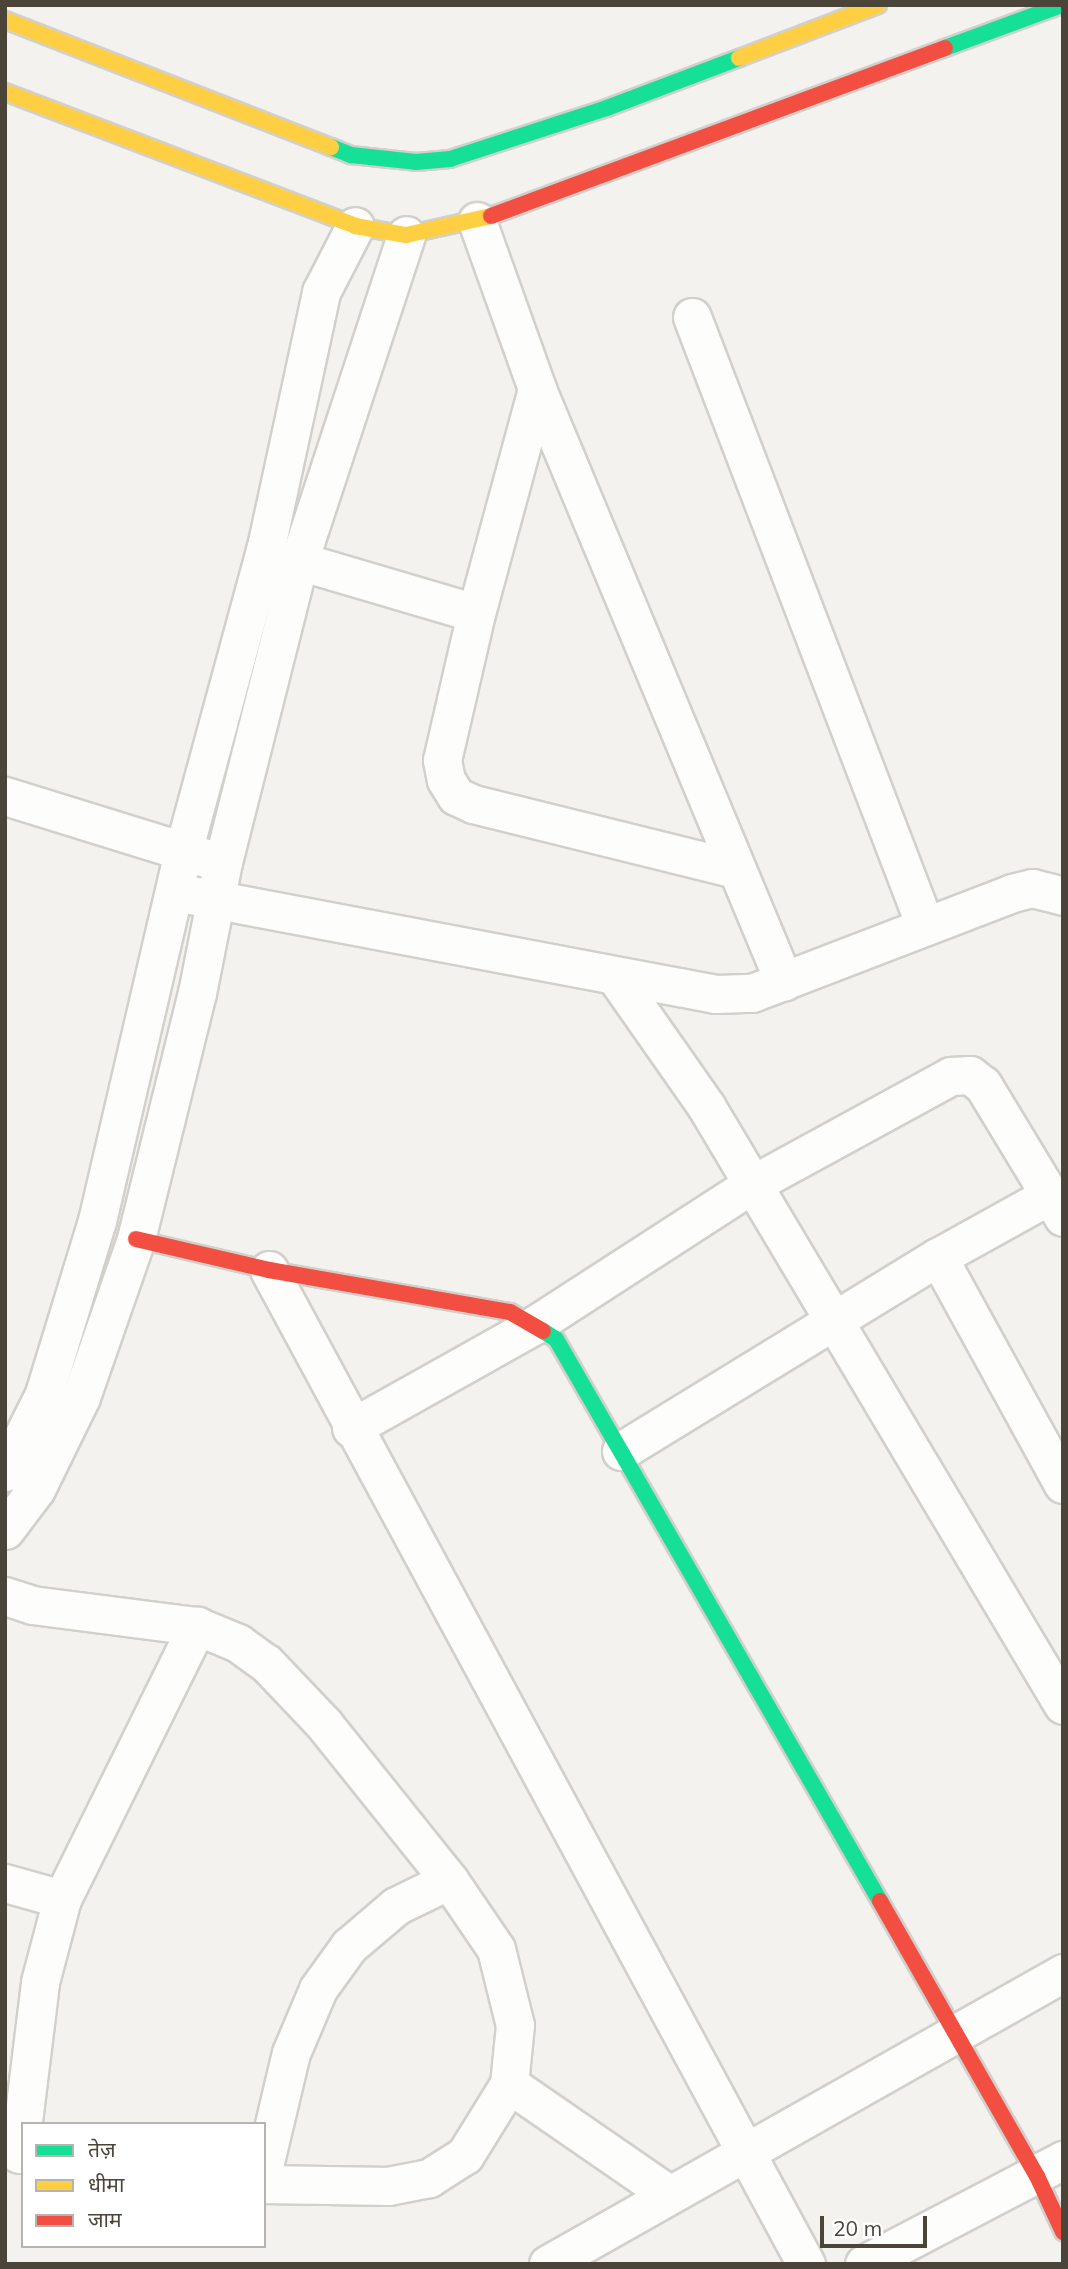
<!DOCTYPE html>
<meta charset="utf-8">
<style>
body{margin:0}
#map{position:relative;width:1068px;height:2269px;overflow:hidden;background:#f4f2ee;font-family:Mulish,"Noto Sans Devanagari",sans-serif}
div>[style]{position:absolute}
[style*='--x']{left:calc(var(--x)*1px);top:calc(var(--y)*1px);width:calc(var(--w)*1px);rotate:calc(var(--a)*1deg)}
.roads{filter:drop-shadow(2px 0 #d2d0cb) drop-shadow(-2px 0 #d2d0cb) drop-shadow(0 2px #d2d0cb) drop-shadow(0 -2px #d2d0cb)}
.street>*{height:37px;margin:-18.5px;padding:0 18.5px;transform-origin:18.5px;border-radius:18.5px;background:#fdfdfc}
.fast>*{height:16px;margin:-8px;padding:0 8px;transform-origin:8px;border-radius:8px;background:#16e098}
.slow>*{height:16px;margin:-8px;padding:0 8px;transform-origin:8px;border-radius:8px;background:#ffcf43}
.jam>*{height:16px;margin:-8px;padding:0 8px;transform-origin:8px;border-radius:8px;background:#f24e42}
span{translate:-50% -50%;white-space:nowrap;text-align:center;line-height:1.15;-webkit-text-stroke:6px #fff;paint-order:stroke}
.frame{position:absolute;inset:0;border:7px solid #4b4439;pointer-events:none}
.legend{position:absolute;left:21px;top:2122px;width:245px;height:126px;box-sizing:border-box;background:#fff;border:2px solid #b7b4b0;margin:0;padding:9px 12px;list-style:none;font-size:21px;color:#4b4439}
.legend li{display:flex;align-items:center;gap:14px;height:35px}
.legend b{width:35px;border:2px solid #b7b4b0}
.scale{position:absolute;left:820px;top:2216px;width:107px;height:32px;box-sizing:border-box;border:4px solid #4b4439;border-top:0;padding-left:9px;font-size:21px;line-height:24px;white-space:nowrap;color:#4b4439;-webkit-text-stroke:5px #fff;paint-order:stroke}
</style>
<div id="map">
<div class="roads">
<div class="street">
<div style="--x:477;--y:221;--w:178;--a:70.3"></div>
<div style="--x:537;--y:389;--w:642;--a:67.39"></div>
<div style="--x:692;--y:317;--w:649;--a:69.05"></div>
<div style="--x:537;--y:389;--w:232;--a:105.2"></div>
<div style="--x:476;--y:613;--w:151;--a:103"></div>
<div style="--x:442;--y:760;--w:20;--a:79"></div>
<div style="--x:446;--y:780;--w:19;--a:58"></div>
<div style="--x:456;--y:796;--w:19;--a:25"></div>
<div style="--x:473;--y:804;--w:270;--a:13.9"></div>
<div style="--x:299;--y:561;--w:184;--a:16.4"></div>
<div style="--x:5;--y:796;--w:209;--a:17.2"></div>
<div style="--x:191;--y:895;--w:534;--a:10.68"></div>
<div style="--x:716;--y:994;--w:36;--a:-2"></div>
<div style="--x:752;--y:993;--w:279;--a:-21"></div>
<div style="--x:1012;--y:893;--w:21;--a:-14"></div>
<div style="--x:1032;--y:888;--w:32;--a:14"></div>
<div style="--x:615;--y:976;--w:159;--a:55"></div>
<div style="--x:706;--y:1106;--w:697;--a:59.21"></div>
<div style="--x:938;--y:1257;--w:259;--a:61.2"></div>
<div style="--x:269;--y:1270;--w:1130;--a:61.62"></div>
<div style="--x:351;--y:1428;--w:212;--a:-29.3"></div>
<div style="--x:536;--y:1324;--w:256;--a:-32.9"></div>
<div style="--x:751;--y:1185;--w:228;--a:-28.6"></div>
<div style="--x:951;--y:1076;--w:19;--a:-3"></div>
<div style="--x:970;--y:1075;--w:16;--a:38"></div>
<div style="--x:983;--y:1085;--w:154;--a:58.8"></div>
<div style="--x:621;--y:1451;--w:372;--a:-31.5"></div>
<div style="--x:938;--y:1257;--w:128;--a:-29"></div>
<div style="--x:5;--y:1472;--w:87;--a:-63.4"></div>
<div style="--x:44;--y:1394;--w:181;--a:-73"></div>
<div style="--x:97;--y:1221;--w:379;--a:-76.9"></div>
<div style="--x:183;--y:852;--w:316;--a:-74.8"></div>
<div style="--x:266;--y:547;--w:261;--a:-77.8"></div>
<div style="--x:321;--y:292;--w:74;--a:-62.7"></div>
<div style="--x:5;--y:1530;--w:51;--a:-52.9"></div>
<div style="--x:36;--y:1489;--w:102;--a:-63.9"></div>
<div style="--x:81;--y:1397;--w:167;--a:-70.8"></div>
<div style="--x:136;--y:1239;--w:253;--a:-76.1"></div>
<div style="--x:197;--y:993;--w:134;--a:-78.8"></div>
<div style="--x:223;--y:862;--w:310;--a:-75.8"></div>
<div style="--x:299;--y:561;--w:343;--a:-71.8"></div>
<div style="--x:5;--y:1596;--w:28;--a:18"></div>
<div style="--x:32;--y:1605;--w:166;--a:7.3"></div>
<div style="--x:197;--y:1626;--w:44;--a:22.5"></div>
<div style="--x:238;--y:1643;--w:34;--a:36"></div>
<div style="--x:266;--y:1663;--w:84;--a:46.4"></div>
<div style="--x:324;--y:1724;--w:200;--a:51.3"></div>
<div style="--x:449;--y:1880;--w:83;--a:55.7"></div>
<div style="--x:496;--y:1949;--w:78;--a:76"></div>
<div style="--x:515;--y:2025;--w:59;--a:95.8"></div>
<div style="--x:509;--y:2084;--w:84;--a:121.8"></div>
<div style="--x:465;--y:2155;--w:43;--a:147.4"></div>
<div style="--x:429;--y:2178;--w:42;--a:169"></div>
<div style="--x:388;--y:2186;--w:124;--a:-179.1"></div>
<div style="--x:5;--y:1883;--w:59;--a:15.7"></div>
<div style="--x:509;--y:2084;--w:192;--a:34.6"></div>
<div style="--x:19;--y:2154;--w:173;--a:-83"></div>
<div style="--x:40;--y:1982;--w:86;--a:-75.2"></div>
<div style="--x:62;--y:1899;--w:305;--a:-63.7"></div>
<div style="--x:264;--y:2166;--w:116;--a:-76.6"></div>
<div style="--x:291;--y:2053;--w:69;--a:-67.1"></div>
<div style="--x:318;--y:1989;--w:53;--a:-54.2"></div>
<div style="--x:349;--y:1946;--w:62;--a:-40.4"></div>
<div style="--x:396;--y:1906;--w:59;--a:-26.1"></div>
<div style="--x:548;--y:2264;--w:592;--a:-29.47"></div>
<div style="--x:864;--y:2264;--w:225;--a:-27.6"></div>
</div>
<div class="fast">
<div style="--x:945;--y:48;--w:125;--a:-20.2"></div>
<div style="--x:331;--y:147;--w:22;--a:22"></div>
<div style="--x:351;--y:155;--w:65;--a:6.1"></div>
<div style="--x:416;--y:162;--w:34;--a:-5"></div>
<div style="--x:450;--y:159;--w:165;--a:-18"></div>
<div style="--x:607;--y:108;--w:141;--a:-20.7"></div>
<div style="--x:543;--y:1331;--w:15;--a:32"></div>
<div style="--x:556;--y:1339;--w:649;--a:60.04"></div>
</div>
<div class="slow">
<div style="--x:5;--y:20;--w:350;--a:21.3"></div>
<div style="--x:739;--y:58;--w:149;--a:-20.9"></div>
<div style="--x:5;--y:92;--w:375;--a:20.9"></div>
<div style="--x:355;--y:226;--w:52;--a:10"></div>
<div style="--x:406;--y:235;--w:87;--a:-12.6"></div>
</div>
<div class="jam">
<div style="--x:491;--y:216;--w:484;--a:-20.3"></div>
<div style="--x:136;--y:1239;--w:137;--a:13.1"></div>
<div style="--x:269;--y:1270;--w:245;--a:9.9"></div>
<div style="--x:510;--y:1312;--w:38;--a:30"></div>
<div style="--x:880;--y:1901;--w:317;--a:60.3"></div>
<div style="--x:1037;--y:2176;--w:62;--a:65.1"></div>
</div>
</div>
<div class="frame"></div>
<ul class="legend">
<li><b style="height:9px;background:#16e098"></b>तेज़</li>
<li><b style="height:9px;background:#ffcf43"></b>धीमा</li>
<li><b style="height:9px;background:#f24e42"></b>जाम</li>
</ul>
<div class="scale">20 m</div>
</div>
